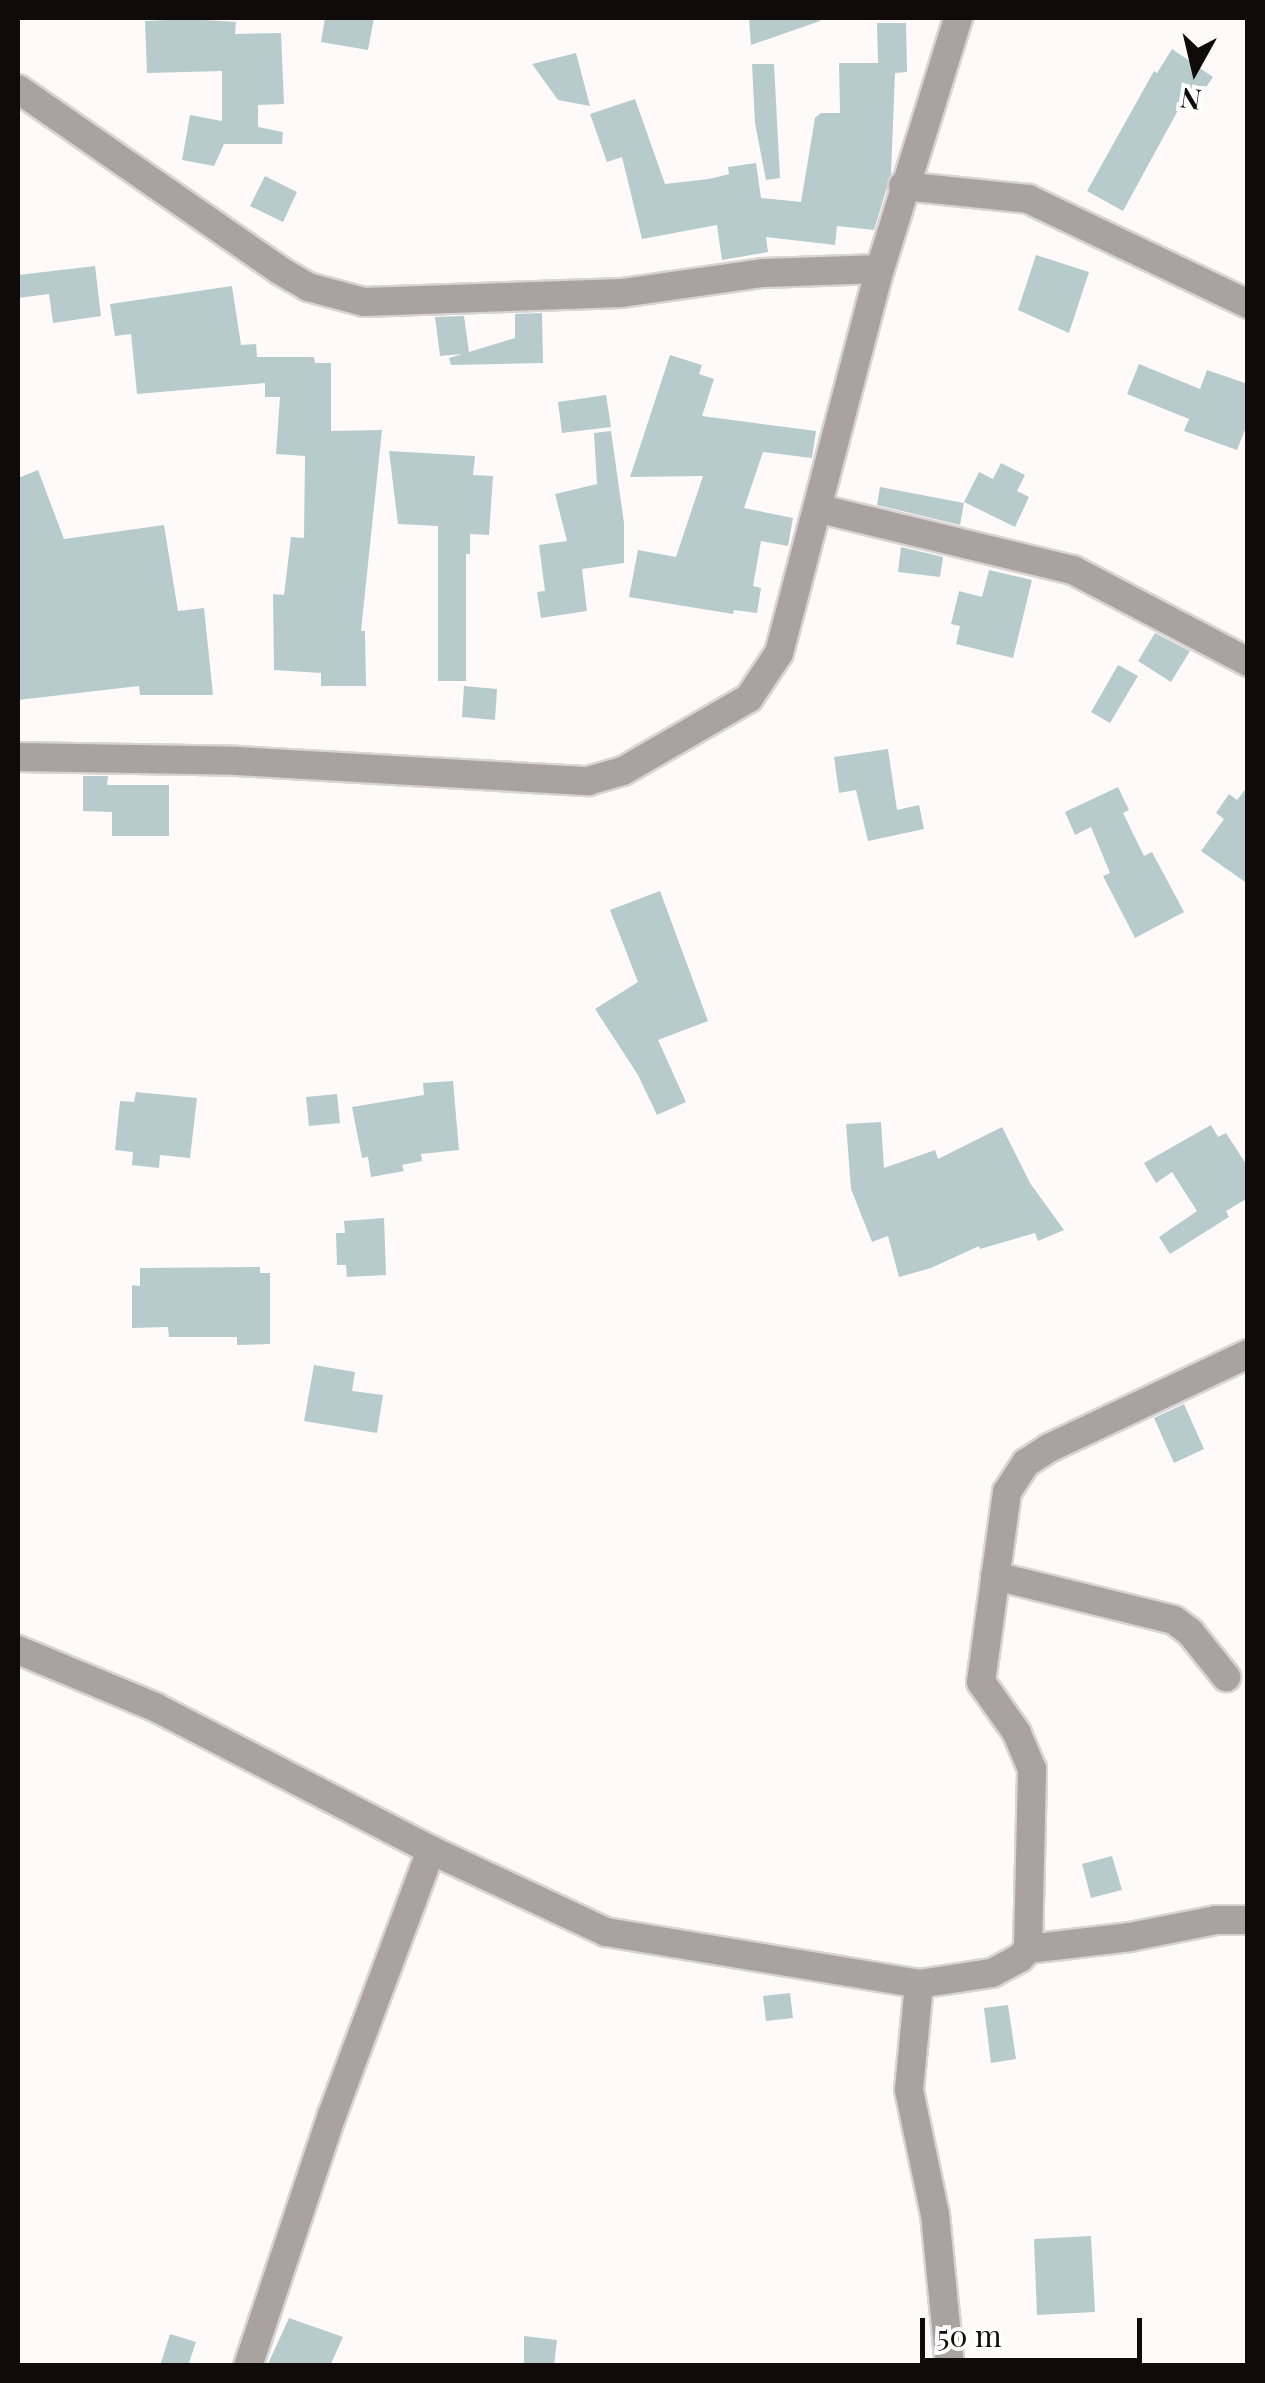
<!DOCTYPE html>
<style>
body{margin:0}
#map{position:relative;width:1265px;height:2383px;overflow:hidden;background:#fefafa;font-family:"Playfair Display",serif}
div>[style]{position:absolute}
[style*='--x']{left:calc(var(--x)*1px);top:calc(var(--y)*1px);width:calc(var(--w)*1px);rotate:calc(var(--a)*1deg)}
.building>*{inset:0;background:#b7cbcd}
.roads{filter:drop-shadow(2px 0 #d8d4d3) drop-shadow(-2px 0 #d8d4d3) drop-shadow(0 2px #d8d4d3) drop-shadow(0 -2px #d8d4d3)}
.minor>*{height:28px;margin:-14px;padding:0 14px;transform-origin:14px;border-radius:14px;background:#aaa2a1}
.tertiary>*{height:28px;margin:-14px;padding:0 14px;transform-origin:14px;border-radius:14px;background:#aaa2a1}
span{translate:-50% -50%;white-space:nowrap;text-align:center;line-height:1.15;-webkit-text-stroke:10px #fff;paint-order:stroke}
.frame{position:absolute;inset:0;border:20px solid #100a09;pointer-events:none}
.north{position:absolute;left:1145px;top:20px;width:100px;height:100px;-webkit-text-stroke:8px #fff;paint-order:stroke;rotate:188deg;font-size:28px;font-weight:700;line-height:40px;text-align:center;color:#100a09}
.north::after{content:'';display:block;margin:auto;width:35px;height:45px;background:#100a09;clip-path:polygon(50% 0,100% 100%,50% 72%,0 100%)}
.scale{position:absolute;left:920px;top:2318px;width:222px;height:45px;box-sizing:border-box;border:5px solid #100a09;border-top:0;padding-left:12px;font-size:30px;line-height:35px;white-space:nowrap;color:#100a09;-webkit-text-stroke:8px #fff;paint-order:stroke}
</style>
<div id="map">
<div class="building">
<div style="clip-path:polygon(325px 18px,374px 18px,368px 50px,321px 42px)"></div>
<div style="clip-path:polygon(749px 18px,819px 18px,820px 21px,751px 45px)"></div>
<div style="clip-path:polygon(190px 19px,236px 22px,235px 34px,281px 33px,284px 104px,258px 105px,258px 127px,283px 132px,282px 144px,224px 144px,214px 166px,182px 160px,190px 115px,222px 121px,222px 71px,147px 73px,145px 21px)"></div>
<div style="clip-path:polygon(877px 23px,906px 23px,907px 72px,895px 73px,891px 174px,874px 230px,837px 226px,835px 245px,766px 237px,768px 252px,722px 260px,717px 225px,642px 239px,622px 157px,607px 162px,590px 114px,635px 99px,665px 184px,709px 179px,729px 174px,728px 167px,756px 163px,761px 198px,801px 202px,815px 118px,821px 113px,840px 113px,839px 63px,878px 63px)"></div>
<div style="clip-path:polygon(1172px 49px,1213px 77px,1198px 99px,1188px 92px,1123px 211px,1087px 191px,1154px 71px,1157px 73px)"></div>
<div style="clip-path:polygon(576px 53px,590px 106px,558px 100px,532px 64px)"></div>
<div style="clip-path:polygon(752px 64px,774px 64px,780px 178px,766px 180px,755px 123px)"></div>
<div style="clip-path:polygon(265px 176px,297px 192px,283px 222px,250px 206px)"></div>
<div style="clip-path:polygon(1036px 255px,1089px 272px,1069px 333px,1018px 310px)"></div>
<div style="clip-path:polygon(95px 266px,101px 316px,53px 323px,49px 294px,18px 298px,18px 275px)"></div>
<div style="clip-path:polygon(232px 286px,241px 345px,256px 344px,257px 357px,314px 357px,315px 363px,331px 363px,331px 431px,382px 430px,361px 631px,365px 631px,366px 686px,321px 686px,321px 673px,274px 670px,273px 594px,284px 595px,291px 537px,304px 538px,305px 456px,276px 454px,280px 397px,265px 397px,265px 383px,137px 394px,131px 334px,115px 336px,110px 304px)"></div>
<div style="clip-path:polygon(542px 313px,543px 363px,451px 365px,449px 358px,462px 354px,440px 356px,435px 317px,464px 316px,469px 352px,515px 338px,515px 314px)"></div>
<div style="clip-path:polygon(670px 355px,702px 365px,699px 374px,714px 379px,702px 416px,816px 431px,812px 458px,763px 452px,744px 508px,793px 518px,788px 546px,761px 541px,753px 586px,761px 588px,757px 613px,734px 610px,733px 614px,629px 597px,638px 550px,676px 557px,703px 476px,630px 477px)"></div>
<div style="clip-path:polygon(1139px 364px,1200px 389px,1207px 370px,1248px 384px,1248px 422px,1237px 450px,1184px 431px,1189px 419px,1127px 394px)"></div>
<div style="clip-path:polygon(606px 395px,611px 427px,562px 433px,558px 402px)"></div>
<div style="clip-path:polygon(611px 431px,624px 523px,624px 563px,582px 569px,587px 611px,541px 618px,537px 592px,545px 591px,539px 545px,567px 541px,555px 494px,597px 484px,594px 433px)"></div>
<div style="clip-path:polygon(389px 451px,475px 456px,473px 475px,493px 476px,489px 535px,470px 534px,470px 554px,466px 554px,466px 681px,438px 681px,438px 526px,398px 524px)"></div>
<div style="clip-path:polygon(1001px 463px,1025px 475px,1017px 491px,1029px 497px,1015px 527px,964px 502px,979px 472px,993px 479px)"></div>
<div style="clip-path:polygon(38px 470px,64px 539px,164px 525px,178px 611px,204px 608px,213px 695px,140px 695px,139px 686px,18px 700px,18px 478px)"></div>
<div style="clip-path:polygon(880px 487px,964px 503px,960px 525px,877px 505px)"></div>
<div style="clip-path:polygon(901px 547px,943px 557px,940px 577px,898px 572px)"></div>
<div style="clip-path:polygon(989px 570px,1032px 580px,1013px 658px,956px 644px,960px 626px,951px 624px,959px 591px,982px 597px)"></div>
<div style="clip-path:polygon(1155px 633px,1190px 651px,1171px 682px,1138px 661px)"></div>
<div style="clip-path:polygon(1118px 665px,1138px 676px,1110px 723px,1091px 712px)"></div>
<div style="clip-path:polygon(464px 686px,497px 689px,495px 720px,462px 717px)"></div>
<div style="clip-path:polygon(888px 749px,897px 810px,919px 805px,924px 829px,868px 841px,856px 790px,839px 793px,834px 757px)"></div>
<div style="clip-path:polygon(83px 776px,108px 776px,107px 785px,169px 785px,169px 836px,112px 836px,112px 812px,83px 811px)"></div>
<div style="clip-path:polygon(1248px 786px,1248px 884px,1201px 851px,1224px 819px,1216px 813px,1229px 794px,1237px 800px)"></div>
<div style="clip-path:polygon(1118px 787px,1129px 810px,1123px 813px,1144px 856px,1152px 852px,1184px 912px,1135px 938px,1103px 876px,1110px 873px,1091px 827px,1075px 835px,1065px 812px)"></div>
<div style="clip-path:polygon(660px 891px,708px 1021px,658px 1040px,686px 1102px,657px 1115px,638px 1075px,595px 1009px,638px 982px,610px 910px)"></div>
<div style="clip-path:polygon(453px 1081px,459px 1150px,421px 1154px,422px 1161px,402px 1165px,404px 1171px,371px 1177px,368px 1157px,362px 1158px,352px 1107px,424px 1095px,423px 1083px)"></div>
<div style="clip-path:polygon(136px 1092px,197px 1098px,190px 1158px,160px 1155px,159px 1168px,132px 1165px,133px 1152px,115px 1150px,120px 1101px,134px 1102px)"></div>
<div style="clip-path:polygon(337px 1094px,340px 1123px,309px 1126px,306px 1097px)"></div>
<div style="clip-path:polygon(881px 1122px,884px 1168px,935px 1150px,938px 1159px,1002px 1127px,1030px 1183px,1064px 1230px,1038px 1241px,1035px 1233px,980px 1249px,979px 1246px,931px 1268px,899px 1277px,888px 1236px,872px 1242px,851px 1189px,846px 1124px)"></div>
<div style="clip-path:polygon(1211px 1125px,1218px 1137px,1226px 1133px,1248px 1167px,1248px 1198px,1226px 1211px,1229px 1217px,1170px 1254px,1159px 1237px,1197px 1211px,1172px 1172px,1156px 1183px,1144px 1163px)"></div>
<div style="clip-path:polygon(384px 1218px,386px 1275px,347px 1277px,346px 1265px,337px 1265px,336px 1233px,345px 1233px,344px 1221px)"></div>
<div style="clip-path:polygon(260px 1267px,260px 1273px,270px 1273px,270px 1344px,237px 1345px,237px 1337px,169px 1337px,168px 1327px,132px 1328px,132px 1285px,140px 1286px,140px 1268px)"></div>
<div style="clip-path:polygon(314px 1365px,355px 1372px,352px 1391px,383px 1395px,377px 1433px,304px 1421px)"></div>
<div style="clip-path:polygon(1184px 1404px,1204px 1449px,1174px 1463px,1154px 1418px)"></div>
<div style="clip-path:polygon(1112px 1856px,1122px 1890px,1091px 1898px,1082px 1864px)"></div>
<div style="clip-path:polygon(790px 1993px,793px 2018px,766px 2021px,763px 1996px)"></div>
<div style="clip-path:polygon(1008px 2005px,1016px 2059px,991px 2063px,984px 2008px)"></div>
<div style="clip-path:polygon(1091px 2236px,1095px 2312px,1037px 2315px,1034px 2239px)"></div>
<div style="clip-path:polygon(289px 2318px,343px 2337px,330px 2366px,267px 2366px)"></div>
<div style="clip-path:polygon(170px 2334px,196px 2342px,188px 2366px,160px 2366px)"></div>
<div style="clip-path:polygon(524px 2336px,557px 2340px,554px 2366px,524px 2366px)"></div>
</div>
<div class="roads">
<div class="minor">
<div style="--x:18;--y:89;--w:318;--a:34.7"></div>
<div style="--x:279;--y:270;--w:34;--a:30"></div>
<div style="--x:308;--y:287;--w:58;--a:15"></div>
<div style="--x:364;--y:302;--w:258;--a:-2"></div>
<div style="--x:622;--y:293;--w:142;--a:-8.1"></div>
<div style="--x:763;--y:273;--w:117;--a:-2"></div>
<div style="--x:903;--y:186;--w:126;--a:5.9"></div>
<div style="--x:1028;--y:199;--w:244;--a:25.5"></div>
<div style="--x:820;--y:509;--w:260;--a:13.6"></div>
<div style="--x:1073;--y:570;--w:198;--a:27.7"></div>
<div style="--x:995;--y:1576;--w:184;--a:13.8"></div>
<div style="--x:1174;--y:1620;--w:20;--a:37"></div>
<div style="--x:1190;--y:1632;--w:58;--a:51.3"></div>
<div style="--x:18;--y:1650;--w:148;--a:22.6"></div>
<div style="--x:155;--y:1707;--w:311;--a:27.4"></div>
<div style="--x:431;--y:1850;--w:193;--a:25.1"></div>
<div style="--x:606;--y:1932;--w:317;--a:9.4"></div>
<div style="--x:919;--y:1984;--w:74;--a:-8.6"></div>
<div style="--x:992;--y:1973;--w:32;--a:-28"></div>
<div style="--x:1020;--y:1958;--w:12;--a:-48"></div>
<div style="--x:1028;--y:1949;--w:180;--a:-88.7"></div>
<div style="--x:1032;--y:1769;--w:39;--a:-113"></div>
<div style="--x:1017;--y:1733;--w:62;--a:-125.2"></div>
<div style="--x:981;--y:1682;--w:192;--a:-82.2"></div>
<div style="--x:1007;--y:1492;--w:35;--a:-57"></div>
<div style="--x:1026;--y:1463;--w:27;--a:-33"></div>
<div style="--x:1049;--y:1448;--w:220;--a:-25.3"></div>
<div style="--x:1028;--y:1949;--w:103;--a:-6.7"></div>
<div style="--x:1130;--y:1937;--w:88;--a:-11.2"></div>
<div style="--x:1216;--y:1920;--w:32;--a:0"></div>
<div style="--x:919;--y:1984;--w:106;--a:95.4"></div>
<div style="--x:909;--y:2090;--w:127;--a:78.2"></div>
<div style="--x:935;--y:2214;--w:153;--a:84.4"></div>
<div style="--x:248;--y:2366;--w:265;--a:-71.5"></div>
<div style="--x:332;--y:2115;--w:283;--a:-69.5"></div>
</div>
<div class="tertiary">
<div style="--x:18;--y:757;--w:219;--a:1"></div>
<div style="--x:237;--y:761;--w:352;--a:3.3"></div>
<div style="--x:588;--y:781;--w:36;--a:-16"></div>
<div style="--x:623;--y:771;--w:146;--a:-30.1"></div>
<div style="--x:749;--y:698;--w:54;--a:-56.3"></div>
<div style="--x:779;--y:653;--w:397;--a:-75.3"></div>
<div style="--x:880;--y:269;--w:263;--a:-72.7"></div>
</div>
</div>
<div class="frame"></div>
<div class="north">N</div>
<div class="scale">50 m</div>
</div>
